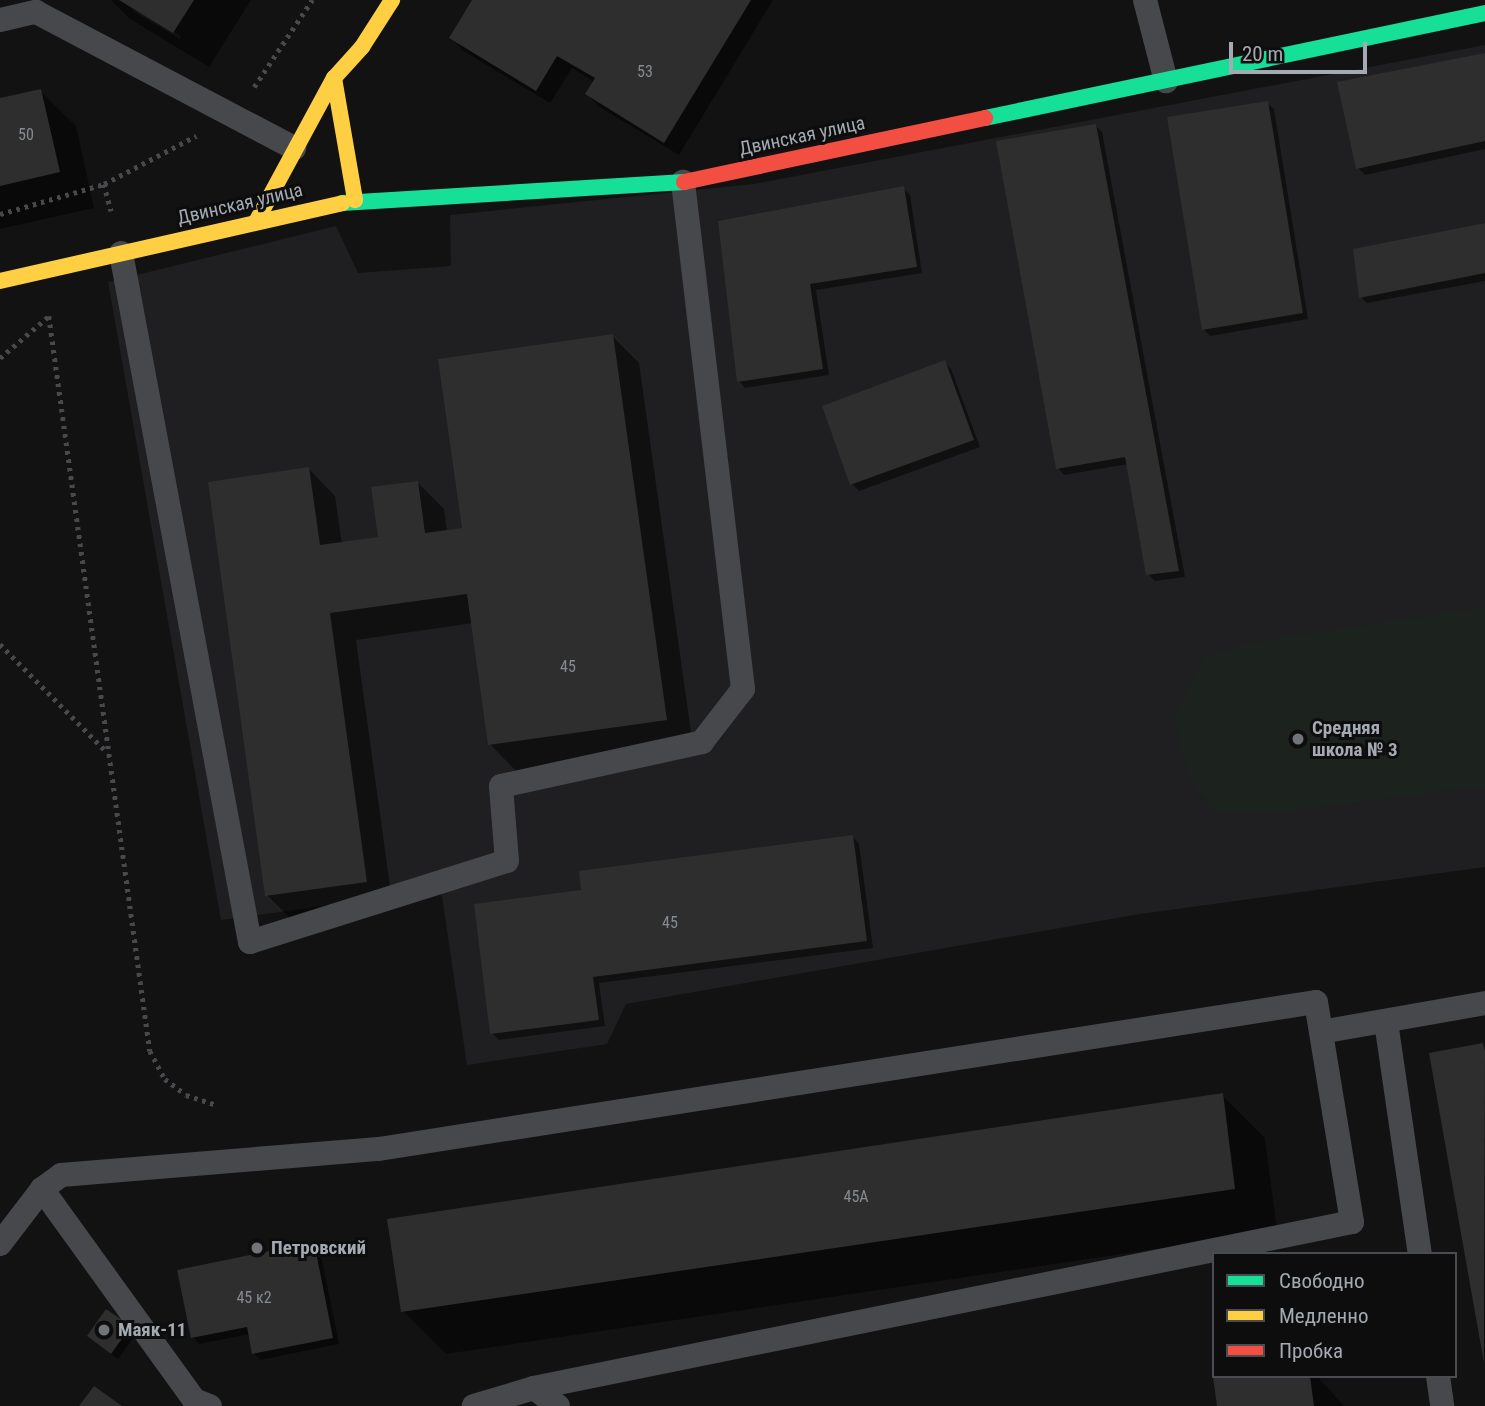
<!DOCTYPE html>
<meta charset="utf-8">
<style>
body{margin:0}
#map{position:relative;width:1485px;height:1406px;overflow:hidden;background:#121213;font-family:"Roboto Condensed",sans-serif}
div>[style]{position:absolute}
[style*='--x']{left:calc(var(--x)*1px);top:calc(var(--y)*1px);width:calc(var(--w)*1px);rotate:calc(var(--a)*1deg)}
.built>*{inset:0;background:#1f1f21}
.green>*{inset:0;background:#1c221d}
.shadow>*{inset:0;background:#0007}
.building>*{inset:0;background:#2e2e2f}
.path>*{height:4.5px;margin-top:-2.25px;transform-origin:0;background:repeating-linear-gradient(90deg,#48494c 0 3.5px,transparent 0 8.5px)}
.lane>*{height:24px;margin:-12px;padding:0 12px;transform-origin:12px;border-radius:12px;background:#47484b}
.fast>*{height:16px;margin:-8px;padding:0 8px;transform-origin:8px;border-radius:8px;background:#16e098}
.slow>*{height:16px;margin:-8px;padding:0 8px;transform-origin:8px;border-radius:8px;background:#ffcf43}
.jam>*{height:16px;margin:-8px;padding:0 8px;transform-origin:8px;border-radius:8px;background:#f24e42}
.dots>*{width:19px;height:19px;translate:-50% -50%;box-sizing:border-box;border:4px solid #0d0d0e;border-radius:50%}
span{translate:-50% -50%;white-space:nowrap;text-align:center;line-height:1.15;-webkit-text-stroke:6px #0d0d0e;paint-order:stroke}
.number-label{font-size:16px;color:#868b91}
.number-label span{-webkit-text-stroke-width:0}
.street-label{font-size:19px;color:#a4aab2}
.poi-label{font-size:19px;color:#a4aab2;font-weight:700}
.left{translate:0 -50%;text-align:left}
.legend{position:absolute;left:1212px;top:1252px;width:245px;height:126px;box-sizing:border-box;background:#0d0d0e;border:2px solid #494c50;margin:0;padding:9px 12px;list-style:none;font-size:21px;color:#a4aab2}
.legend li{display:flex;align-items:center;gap:14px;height:35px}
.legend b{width:35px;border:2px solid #494c50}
.scale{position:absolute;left:1229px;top:42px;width:138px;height:32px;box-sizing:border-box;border:4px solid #a4aab2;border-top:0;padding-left:9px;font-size:21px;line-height:24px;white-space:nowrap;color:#a4aab2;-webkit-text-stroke:5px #0d0d0e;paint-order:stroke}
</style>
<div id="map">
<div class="built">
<div style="clip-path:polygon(1485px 45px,1485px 867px,1140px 914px,626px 1004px,607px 1044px,467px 1065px,441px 890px,221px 920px,108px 282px,336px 226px,358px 273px,451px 266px,450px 215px,754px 184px)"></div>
</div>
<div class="green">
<div style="clip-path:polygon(1485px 607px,1485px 786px,1284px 812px,1215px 813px,1191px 780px,1173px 720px,1204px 657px,1258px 641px)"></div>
</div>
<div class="shadow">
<div style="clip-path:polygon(evenodd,111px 0,251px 0,209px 67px,130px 19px,111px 0,133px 7px,181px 36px,180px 39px,133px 11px,133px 7px)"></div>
<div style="clip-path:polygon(474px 0,773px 0,679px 155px,601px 108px,587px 94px,594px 82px,572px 68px,550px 103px,465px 52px,451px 38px)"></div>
<div style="clip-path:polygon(1485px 55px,1485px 149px,1365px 175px,1358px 168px)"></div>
<div style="clip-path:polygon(40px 91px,76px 126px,94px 208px,0 229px,0 100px)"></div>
<div style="clip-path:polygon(1267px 103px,1274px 109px,1308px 319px,1210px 336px,1203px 329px)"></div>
<div style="clip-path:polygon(1096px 126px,1102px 132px,1185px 577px,1155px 581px,1148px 574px,1128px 464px,1064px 475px,1058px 468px)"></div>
<div style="clip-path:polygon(903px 188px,910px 195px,922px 273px,816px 290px,829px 375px,745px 388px,739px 381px,720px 223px)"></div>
<div style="clip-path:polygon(1485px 225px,1485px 281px,1367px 303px,1361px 297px)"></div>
<div style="clip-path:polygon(612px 336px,639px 363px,693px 746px,516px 771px,490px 744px,473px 623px,356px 640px,393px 908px,294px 922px,267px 895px,309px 469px,335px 496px,342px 544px,380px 539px,417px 482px,444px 509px,447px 532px,464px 529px)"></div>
<div style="clip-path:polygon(944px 362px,951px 369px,980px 447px,859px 491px,852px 484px)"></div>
<div style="clip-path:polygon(853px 837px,859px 844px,873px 948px,599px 983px,605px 1026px,499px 1040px,492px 1033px,583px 891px)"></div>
<div style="clip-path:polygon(1483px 1045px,1485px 1047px,1485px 1359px,1431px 1054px)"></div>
<div style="clip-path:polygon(1222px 1095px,1265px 1138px,1277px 1231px,446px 1354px,403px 1311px)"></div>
<div style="clip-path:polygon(313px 1244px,320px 1251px,339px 1344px,260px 1360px,254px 1353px,250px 1334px,199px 1344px,193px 1337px)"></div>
<div style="clip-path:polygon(107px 1311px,136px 1334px,118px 1359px,96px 1343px)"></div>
<div style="clip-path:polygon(1317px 1376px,1344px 1406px,1219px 1406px,1215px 1378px)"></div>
</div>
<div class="building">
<div style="clip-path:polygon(119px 0,194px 0,173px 33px)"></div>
<div style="clip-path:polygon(472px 0,751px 0,664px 143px,585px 94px,595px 78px,557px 56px,536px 91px,449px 38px)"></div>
<div style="clip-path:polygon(1485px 53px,1485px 141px,1356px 169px,1337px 82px)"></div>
<div style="clip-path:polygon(41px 89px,60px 172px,0 186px,0 98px)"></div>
<div style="clip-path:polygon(1268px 101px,1303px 313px,1202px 330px,1167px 117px)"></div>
<div style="clip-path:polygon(1096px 124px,1179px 571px,1146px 575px,1125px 457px,1056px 469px,996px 141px)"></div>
<div style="clip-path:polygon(904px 186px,917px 267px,810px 284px,823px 369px,737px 382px,718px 221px)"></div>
<div style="clip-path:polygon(1485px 223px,1485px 273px,1359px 298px,1353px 249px)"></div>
<div style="clip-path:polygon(613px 334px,667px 720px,488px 745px,467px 594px,330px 613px,367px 882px,265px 896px,208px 482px,309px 467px,320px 545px,378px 537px,371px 487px,418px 481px,425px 533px,462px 528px,438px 359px)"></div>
<div style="clip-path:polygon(945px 360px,974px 440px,850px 485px,822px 406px)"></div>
<div style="clip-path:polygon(853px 835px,867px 941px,593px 977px,599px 1020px,490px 1034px,474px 904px,581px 890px,579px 871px)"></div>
<div style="clip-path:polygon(1483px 1043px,1485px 1051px,1484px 1363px,1429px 1053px)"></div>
<div style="clip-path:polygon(1223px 1093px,1235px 1189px,401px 1312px,387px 1219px)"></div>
<div style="clip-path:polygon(314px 1242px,333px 1338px,252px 1354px,247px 1327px,191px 1338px,177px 1270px)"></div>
<div style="clip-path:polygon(106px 1309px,131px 1326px,111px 1354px,87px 1336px)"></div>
<div style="clip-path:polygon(1310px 1376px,1314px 1406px,1217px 1406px,1213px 1377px)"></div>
<div style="clip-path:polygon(94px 1386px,122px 1406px,79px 1406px)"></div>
</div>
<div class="path">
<div style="--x:254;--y:87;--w:105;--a:-56.3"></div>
<div style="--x:104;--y:184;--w:28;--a:75"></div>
<div style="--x:0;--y:214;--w:108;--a:-16.1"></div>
<div style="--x:104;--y:184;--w:104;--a:-27.6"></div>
<div style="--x:49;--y:316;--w:742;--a:82.18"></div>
<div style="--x:150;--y:1051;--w:32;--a:62"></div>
<div style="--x:165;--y:1079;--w:26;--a:37"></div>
<div style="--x:186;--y:1095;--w:33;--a:18"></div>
<div style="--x:0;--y:358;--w:65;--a:-40.6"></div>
<div style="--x:0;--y:644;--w:153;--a:45.3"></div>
</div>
<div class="lane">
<div style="--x:1145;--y:0;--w:84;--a:75.5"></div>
<div style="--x:0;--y:20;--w:37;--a:-13"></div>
<div style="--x:36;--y:12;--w:292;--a:27.8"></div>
<div style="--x:121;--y:253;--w:701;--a:79.4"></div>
<div style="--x:250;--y:942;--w:269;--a:-17.5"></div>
<div style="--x:507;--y:861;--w:75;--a:-94.6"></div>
<div style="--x:501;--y:786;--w:206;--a:-12.3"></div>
<div style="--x:702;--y:742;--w:67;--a:-52.3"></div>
<div style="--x:743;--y:689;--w:511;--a:-96.75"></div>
<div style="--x:1386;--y:1022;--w:234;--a:81.7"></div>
<div style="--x:1321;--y:1032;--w:167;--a:-10"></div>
<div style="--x:42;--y:1189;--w:260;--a:54.2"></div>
<div style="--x:194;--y:1400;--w:17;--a:21"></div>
<div style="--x:0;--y:1244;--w:69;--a:-52.6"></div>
<div style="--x:42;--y:1189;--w:24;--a:-36"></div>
<div style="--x:61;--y:1175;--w:319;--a:-4.7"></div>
<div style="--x:379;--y:1149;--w:948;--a:-8.92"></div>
<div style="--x:1316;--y:1002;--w:223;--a:80.7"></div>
<div style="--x:1352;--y:1222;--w:835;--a:168.53"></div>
<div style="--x:534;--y:1388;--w:63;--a:163.3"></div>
<div style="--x:1438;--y:1376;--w:30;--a:82"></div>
<div style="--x:534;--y:1388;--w:30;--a:37"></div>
</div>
<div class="fast">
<div style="--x:985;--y:118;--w:511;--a:-11.86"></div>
<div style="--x:342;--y:203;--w:343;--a:-3.5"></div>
</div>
<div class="slow">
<div style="--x:334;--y:78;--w:124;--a:80.2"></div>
<div style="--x:256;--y:222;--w:164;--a:-61.6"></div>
<div style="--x:334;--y:78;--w:42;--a:-47.9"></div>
<div style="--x:362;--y:47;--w:56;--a:-57.4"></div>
<div style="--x:0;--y:281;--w:351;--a:-12.8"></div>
</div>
<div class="jam">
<div style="--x:684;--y:182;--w:308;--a:-12"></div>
</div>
<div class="dots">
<div style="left:1298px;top:739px;background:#71757a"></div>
<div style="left:257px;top:1248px;background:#71757a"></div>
<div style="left:104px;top:1330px;background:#71757a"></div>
</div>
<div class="number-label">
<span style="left:645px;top:72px">53</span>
<span style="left:26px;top:135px">50</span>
<span style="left:568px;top:667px">45</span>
<span style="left:670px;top:923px">45</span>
<span style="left:856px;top:1197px">45А</span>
<span style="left:254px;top:1298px">45 к2</span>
</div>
<div class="street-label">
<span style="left:802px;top:136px;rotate:-12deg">Двинская улица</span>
<span style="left:240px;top:204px;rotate:-13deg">Двинская улица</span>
</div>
<div class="poi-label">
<span class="left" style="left:1312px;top:739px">Средняя<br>школа № 3</span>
<span class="left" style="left:271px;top:1248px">Петровский</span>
<span class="left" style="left:118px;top:1330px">Маяк-11</span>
</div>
<ul class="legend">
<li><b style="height:9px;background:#16e098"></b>Свободно</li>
<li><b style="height:9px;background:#ffcf43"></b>Медленно</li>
<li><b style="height:9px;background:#f24e42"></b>Пробка</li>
</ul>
<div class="scale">20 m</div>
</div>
